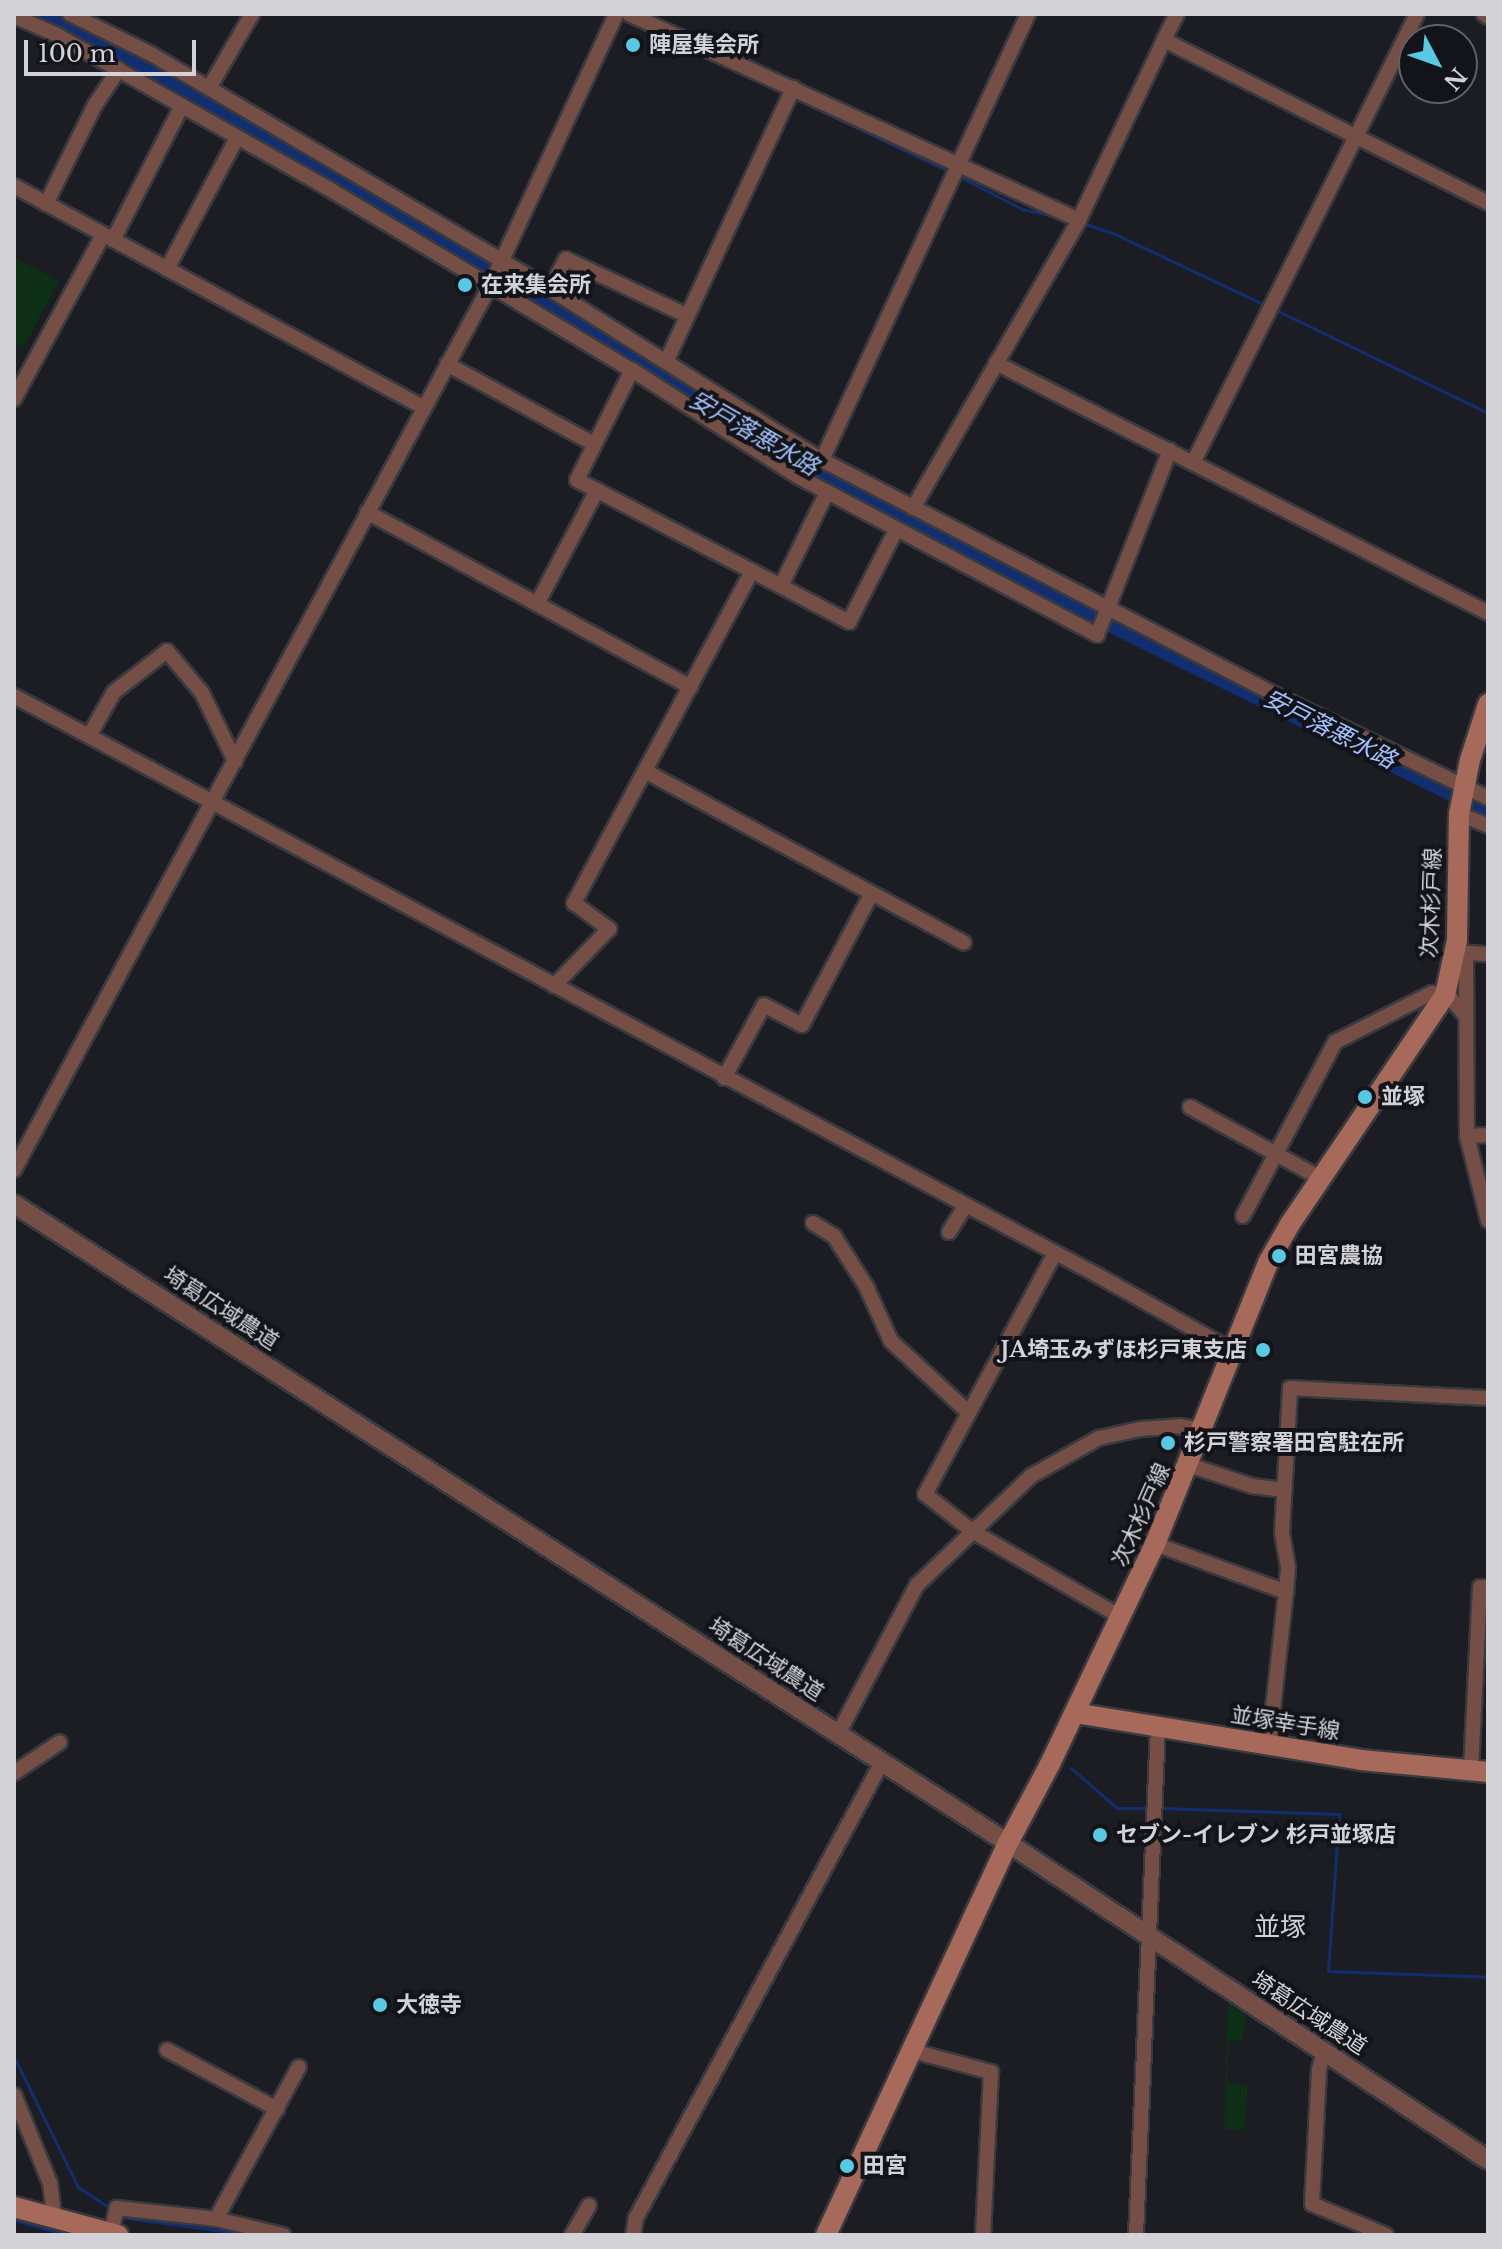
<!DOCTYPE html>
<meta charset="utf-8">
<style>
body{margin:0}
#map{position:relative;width:1502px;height:2249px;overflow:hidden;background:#1c1d22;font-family:"Libre Baskerville","Noto Sans JP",serif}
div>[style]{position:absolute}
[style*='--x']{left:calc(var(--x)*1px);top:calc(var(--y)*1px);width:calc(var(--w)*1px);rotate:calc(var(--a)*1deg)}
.green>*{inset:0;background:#0c2f15}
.stream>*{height:3px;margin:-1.5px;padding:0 1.5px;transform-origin:1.5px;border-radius:1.5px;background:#112e71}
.river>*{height:20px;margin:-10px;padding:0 10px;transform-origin:10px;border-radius:10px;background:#112e71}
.roads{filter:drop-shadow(2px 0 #393a3f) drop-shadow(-2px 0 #393a3f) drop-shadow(0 2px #393a3f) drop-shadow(0 -2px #393a3f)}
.minor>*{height:14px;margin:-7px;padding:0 7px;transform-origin:7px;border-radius:7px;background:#754f45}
.tertiary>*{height:18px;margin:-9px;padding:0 9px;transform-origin:9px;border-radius:9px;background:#754f45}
.secondary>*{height:20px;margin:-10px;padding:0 10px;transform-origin:10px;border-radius:10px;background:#a76a5a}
.dots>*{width:22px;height:22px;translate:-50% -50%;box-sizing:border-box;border:4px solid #131419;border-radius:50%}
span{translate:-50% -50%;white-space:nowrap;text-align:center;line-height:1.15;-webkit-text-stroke:8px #131419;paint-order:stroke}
.poi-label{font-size:22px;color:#d3d3d7;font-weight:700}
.left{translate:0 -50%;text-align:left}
.right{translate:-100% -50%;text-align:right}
.street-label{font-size:22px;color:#d3d3d7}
.water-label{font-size:24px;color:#a2c0fc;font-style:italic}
.quarter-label{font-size:26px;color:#d3d3d7}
.frame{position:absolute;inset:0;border:16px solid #d3d3d7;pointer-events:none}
.north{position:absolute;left:1398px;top:24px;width:80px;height:80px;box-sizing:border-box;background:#131419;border:2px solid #606065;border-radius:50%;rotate:131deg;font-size:22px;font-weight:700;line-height:32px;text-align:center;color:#d3d3d7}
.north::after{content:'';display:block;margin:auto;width:28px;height:36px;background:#57c9e3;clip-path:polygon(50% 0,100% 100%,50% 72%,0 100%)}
.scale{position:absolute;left:24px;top:40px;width:172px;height:36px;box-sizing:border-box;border:4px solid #d3d3d7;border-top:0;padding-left:10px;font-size:24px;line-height:28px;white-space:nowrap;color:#d3d3d7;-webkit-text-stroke:6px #131419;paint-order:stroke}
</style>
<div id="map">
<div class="green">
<div style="clip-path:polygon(14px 257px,59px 281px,23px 348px,14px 343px)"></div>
<div style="clip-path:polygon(1228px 2003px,1246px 2015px,1243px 2040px,1229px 2042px,1227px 2083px,1248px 2085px,1244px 2130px,1224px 2129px)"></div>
</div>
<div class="stream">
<div style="--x:765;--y:84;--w:21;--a:25"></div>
<div style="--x:794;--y:98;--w:173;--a:25.4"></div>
<div style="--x:960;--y:177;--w:70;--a:27.3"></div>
<div style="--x:1022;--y:209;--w:35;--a:13"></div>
<div style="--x:1083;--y:223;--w:36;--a:19"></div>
<div style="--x:1117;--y:235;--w:164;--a:25.3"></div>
<div style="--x:1276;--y:310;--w:236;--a:25.9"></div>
<div style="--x:1071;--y:1768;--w:61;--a:41"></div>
<div style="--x:1117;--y:1808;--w:32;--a:0"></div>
<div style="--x:1160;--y:1808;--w:179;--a:1.9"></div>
<div style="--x:1339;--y:1814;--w:157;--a:94"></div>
<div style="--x:1328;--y:1971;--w:160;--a:2.1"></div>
<div style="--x:14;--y:2057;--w:145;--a:63.8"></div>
<div style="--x:78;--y:2187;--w:42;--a:33.3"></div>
<div style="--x:119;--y:2214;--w:9;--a:27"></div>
<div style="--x:127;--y:2218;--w:127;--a:7.7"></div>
<div style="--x:14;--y:2220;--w:55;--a:15.8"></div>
</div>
<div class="river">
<div style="--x:45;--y:14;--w:341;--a:29.5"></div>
<div style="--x:342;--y:182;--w:523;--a:31.62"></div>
<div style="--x:787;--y:456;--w:271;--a:27.5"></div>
<div style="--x:1027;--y:581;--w:514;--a:26.32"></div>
</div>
<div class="roads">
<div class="minor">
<div style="--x:70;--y:14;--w:90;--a:26.3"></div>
<div style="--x:151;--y:54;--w:463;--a:30.5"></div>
<div style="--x:550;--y:289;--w:321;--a:32.2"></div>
<div style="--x:822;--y:460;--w:511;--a:27.37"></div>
<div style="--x:1276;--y:695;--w:236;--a:25.9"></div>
<div style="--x:629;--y:14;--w:495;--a:24.6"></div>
<div style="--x:1177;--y:14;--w:29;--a:117"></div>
<div style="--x:1164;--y:40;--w:363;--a:26.7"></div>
<div style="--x:1484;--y:14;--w:5;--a:37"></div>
<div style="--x:14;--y:16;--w:47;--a:23.8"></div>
<div style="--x:57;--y:35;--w:318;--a:29.5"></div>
<div style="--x:334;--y:192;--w:347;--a:30.9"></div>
<div style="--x:632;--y:370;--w:123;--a:116.6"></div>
<div style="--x:577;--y:480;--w:197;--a:27.5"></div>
<div style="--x:752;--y:571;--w:377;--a:118.2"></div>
<div style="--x:574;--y:903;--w:44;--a:36.6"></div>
<div style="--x:609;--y:929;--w:79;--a:134"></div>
<div style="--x:209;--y:88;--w:86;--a:-59.8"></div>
<div style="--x:14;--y:186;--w:466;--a:28.4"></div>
<div style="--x:46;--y:204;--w:110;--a:-63.7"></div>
<div style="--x:95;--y:105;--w:43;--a:-56.3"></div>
<div style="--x:113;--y:240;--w:151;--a:-62.8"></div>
<div style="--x:167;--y:269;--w:149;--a:-61.9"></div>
<div style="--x:550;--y:289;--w:34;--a:-62"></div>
<div style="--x:566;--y:259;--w:132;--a:25"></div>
<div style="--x:667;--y:360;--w:300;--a:-65.1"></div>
<div style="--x:996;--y:363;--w:552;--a:26.94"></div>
<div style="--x:447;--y:364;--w:167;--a:28.6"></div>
<div style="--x:632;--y:370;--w:196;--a:32.7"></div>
<div style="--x:797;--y:476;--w:340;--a:27.9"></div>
<div style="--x:14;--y:399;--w:187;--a:-61.5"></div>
<div style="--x:822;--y:460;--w:491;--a:-65.2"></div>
<div style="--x:1193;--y:463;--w:502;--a:-63.49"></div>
<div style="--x:913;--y:508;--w:332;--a:-60"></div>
<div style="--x:1079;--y:220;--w:199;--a:-64.7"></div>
<div style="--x:367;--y:512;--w:368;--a:28.4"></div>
<div style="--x:752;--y:571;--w:110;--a:27.7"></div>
<div style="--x:849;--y:622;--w:103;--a:-62.9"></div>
<div style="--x:781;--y:586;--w:105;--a:-63.9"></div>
<div style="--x:537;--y:604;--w:129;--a:-62.2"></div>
<div style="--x:1100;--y:628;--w:191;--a:-68.5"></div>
<div style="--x:14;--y:696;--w:1230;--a:28.13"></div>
<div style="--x:1099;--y:1276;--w:154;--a:29.2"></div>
<div style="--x:89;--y:736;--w:51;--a:-60.4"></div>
<div style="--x:114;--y:692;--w:67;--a:-37.7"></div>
<div style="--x:167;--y:651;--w:55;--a:50.2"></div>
<div style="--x:202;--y:693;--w:76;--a:64.1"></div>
<div style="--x:645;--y:771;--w:362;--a:28.3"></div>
<div style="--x:1459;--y:814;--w:31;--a:22"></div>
<div style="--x:1456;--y:952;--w:32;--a:4"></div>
<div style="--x:1466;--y:953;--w:183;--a:89.7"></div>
<div style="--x:1467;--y:1136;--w:87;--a:76"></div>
<div style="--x:724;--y:1078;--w:83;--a:-61.3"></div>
<div style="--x:764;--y:1005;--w:43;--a:27.8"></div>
<div style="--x:802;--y:1025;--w:149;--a:-62.1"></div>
<div style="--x:1190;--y:1107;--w:148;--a:28.6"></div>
<div style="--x:1467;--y:1136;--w:21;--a:-3"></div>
<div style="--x:14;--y:1170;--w:1004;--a:-61.7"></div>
<div style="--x:490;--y:286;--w:300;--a:-65.1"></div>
<div style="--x:1243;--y:1216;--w:197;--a:-62.1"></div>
<div style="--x:1335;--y:1042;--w:109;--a:-26.8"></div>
<div style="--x:1432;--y:993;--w:21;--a:19"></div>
<div style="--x:1452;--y:1000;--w:21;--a:49"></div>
<div style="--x:813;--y:1223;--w:25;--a:32"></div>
<div style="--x:834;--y:1236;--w:59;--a:57.4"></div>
<div style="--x:866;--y:1286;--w:60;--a:65.6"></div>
<div style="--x:891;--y:1341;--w:105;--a:42.7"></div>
<div style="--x:949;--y:1232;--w:31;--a:-58"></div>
<div style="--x:1055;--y:1253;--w:274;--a:118.3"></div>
<div style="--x:925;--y:1494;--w:60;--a:38.2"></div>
<div style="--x:972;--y:1531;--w:172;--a:30"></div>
<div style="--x:1189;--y:1465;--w:66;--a:18.4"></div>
<div style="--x:1252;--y:1486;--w:31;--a:7"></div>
<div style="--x:1155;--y:1544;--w:140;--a:20.1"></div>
<div style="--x:838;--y:1734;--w:169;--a:-62.1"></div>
<div style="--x:917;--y:1585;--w:158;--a:-43.7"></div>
<div style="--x:1031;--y:1476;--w:78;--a:-29.2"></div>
<div style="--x:1099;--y:1438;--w:42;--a:-12.4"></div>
<div style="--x:1140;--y:1429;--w:39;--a:-4"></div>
<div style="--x:1179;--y:1426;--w:25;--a:9"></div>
<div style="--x:1269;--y:1745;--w:154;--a:-83.7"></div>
<div style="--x:1286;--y:1592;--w:25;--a:-85"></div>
<div style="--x:1288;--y:1567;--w:35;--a:-100"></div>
<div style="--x:1282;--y:1533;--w:145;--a:-86.8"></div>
<div style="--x:1290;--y:1388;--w:198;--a:2.9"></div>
<div style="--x:1471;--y:1771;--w:184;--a:-87.2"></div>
<div style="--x:1480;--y:1587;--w:8;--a:0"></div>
<div style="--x:14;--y:1773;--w:55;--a:-34"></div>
<div style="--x:167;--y:2050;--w:125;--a:28.2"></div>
<div style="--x:913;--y:2051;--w:81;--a:15.1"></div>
<div style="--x:991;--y:2072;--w:163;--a:92.8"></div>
<div style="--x:1324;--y:2052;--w:19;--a:106"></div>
<div style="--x:1319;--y:2070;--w:134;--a:93"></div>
<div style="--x:1312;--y:2204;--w:80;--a:22.7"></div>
<div style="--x:14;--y:2095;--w:95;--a:67.8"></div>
<div style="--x:50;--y:2183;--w:32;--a:83"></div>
<div style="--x:216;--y:2219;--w:69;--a:13.4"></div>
<div style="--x:111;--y:2233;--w:26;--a:-77"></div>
<div style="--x:117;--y:2208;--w:100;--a:6.3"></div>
<div style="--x:216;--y:2219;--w:173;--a:-61.4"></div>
<div style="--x:572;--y:2235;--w:34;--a:-60"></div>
<div style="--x:633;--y:2235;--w:17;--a:-80"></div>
<div style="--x:636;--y:2218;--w:518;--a:-61.65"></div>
<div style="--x:1136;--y:2235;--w:507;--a:-87.52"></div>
</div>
<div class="tertiary">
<div style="--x:14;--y:1204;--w:1182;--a:32.74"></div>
<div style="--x:1008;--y:1843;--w:575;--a:33.44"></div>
</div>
<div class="secondary">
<div style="--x:1075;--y:1713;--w:290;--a:9.3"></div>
<div style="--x:1361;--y:1760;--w:128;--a:5.4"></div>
<div style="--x:14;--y:2207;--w:108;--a:15.1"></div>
<div style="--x:826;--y:2235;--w:432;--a:-65.1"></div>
<div style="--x:1008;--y:1843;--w:89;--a:-62"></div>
<div style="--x:1050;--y:1764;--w:244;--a:-64.5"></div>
<div style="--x:1155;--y:1544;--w:305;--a:-68.1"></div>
<div style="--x:1269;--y:1261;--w:43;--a:-60.4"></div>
<div style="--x:1290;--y:1224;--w:277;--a:-55.9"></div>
<div style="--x:1445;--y:995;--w:56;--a:-77.7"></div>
<div style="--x:1457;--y:940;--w:126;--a:-89.1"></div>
<div style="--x:1459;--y:814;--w:55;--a:-78.5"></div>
<div style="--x:1470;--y:760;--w:59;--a:-72.2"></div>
</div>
</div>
<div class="dots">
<div style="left:633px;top:45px;background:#57c9e3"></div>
<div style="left:465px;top:285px;background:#57c9e3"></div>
<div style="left:1365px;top:1097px;background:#57c9e3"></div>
<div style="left:1279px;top:1256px;background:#57c9e3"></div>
<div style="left:1263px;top:1350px;background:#57c9e3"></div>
<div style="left:1168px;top:1443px;background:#57c9e3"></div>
<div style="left:1100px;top:1835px;background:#57c9e3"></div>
<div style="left:380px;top:2005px;background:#57c9e3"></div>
<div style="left:847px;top:2166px;background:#57c9e3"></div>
</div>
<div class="poi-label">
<span class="left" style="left:649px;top:45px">陣屋集会所</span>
<span class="left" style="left:481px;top:285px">在来集会所</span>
<span class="left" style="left:1381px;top:1097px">並塚</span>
<span class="left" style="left:1295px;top:1256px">田宮農協</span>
<span class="right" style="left:1247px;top:1350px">JA埼玉みずほ杉戸東支店</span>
<span class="left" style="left:1184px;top:1443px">杉戸警察署田宮駐在所</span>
<span class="left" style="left:1116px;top:1835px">セブン-イレブン 杉戸並塚店</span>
<span class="left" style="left:396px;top:2005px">大徳寺</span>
<span class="left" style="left:863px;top:2166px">田宮</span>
</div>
<div class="street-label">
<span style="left:1431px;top:903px;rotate:-88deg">次木杉戸線</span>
<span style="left:221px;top:1308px;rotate:33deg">埼葛広域農道</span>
<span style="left:1141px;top:1515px;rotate:-66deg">次木杉戸線</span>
<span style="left:766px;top:1659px;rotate:33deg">埼葛広域農道</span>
<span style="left:1285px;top:1723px;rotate:9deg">並塚幸手線</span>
<span style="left:1309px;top:2013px;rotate:33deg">埼葛広域農道</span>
</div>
<div class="water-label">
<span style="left:754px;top:433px;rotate:30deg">安戸落悪水路</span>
<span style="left:1330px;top:729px;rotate:27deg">安戸落悪水路</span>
</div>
<div class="quarter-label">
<span style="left:1280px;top:1928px">並塚</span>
</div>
<div class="frame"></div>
<div class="north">N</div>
<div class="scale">100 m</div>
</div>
